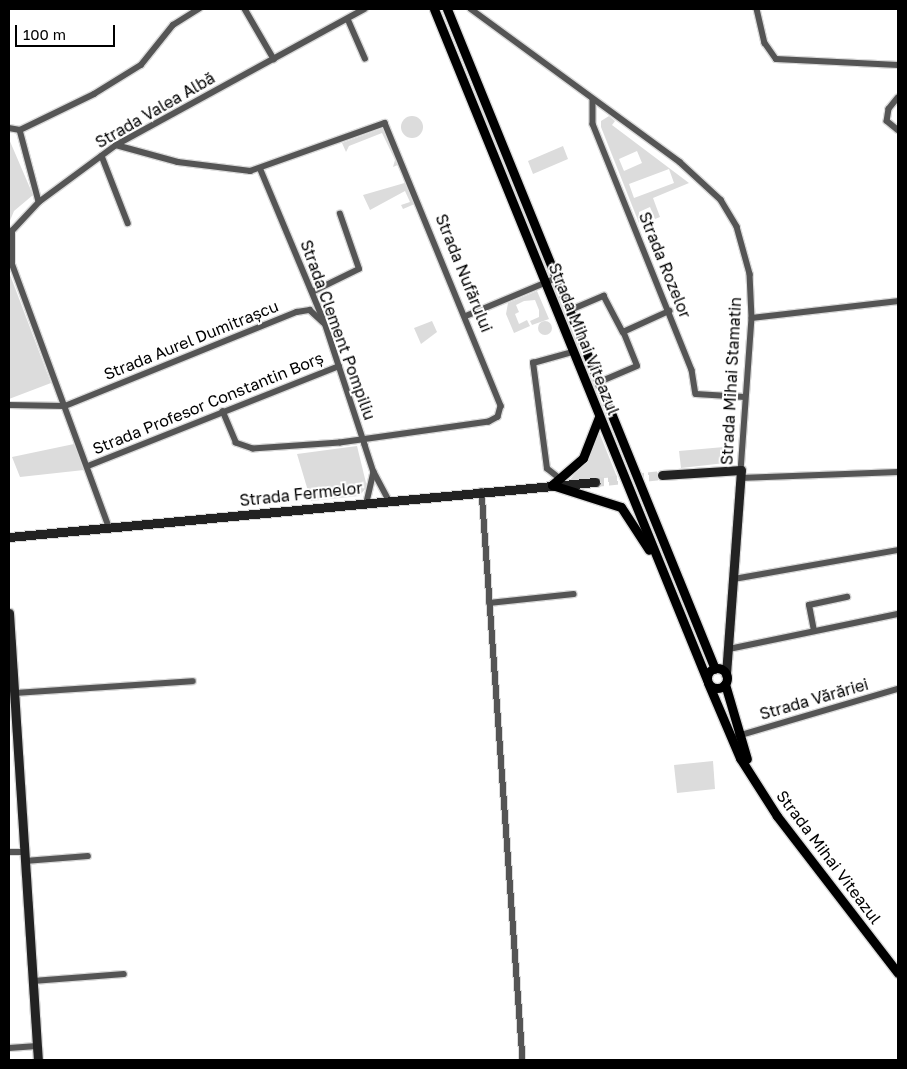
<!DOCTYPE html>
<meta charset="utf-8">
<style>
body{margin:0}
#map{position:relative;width:907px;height:1069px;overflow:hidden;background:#fff;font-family:"Golos Text",sans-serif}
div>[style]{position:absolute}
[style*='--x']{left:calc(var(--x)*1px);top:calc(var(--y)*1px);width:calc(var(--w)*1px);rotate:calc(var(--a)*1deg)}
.green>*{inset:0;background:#dcdcdc}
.round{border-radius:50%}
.secondary-tunnel>*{height:9px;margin-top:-4.5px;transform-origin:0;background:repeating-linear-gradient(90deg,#d9d9d9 0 9px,transparent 0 13.5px)}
.roads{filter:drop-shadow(1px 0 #dbdbdb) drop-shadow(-1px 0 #dbdbdb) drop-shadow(0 1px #dbdbdb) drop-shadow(0 -1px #dbdbdb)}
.street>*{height:5.5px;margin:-2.75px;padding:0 2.75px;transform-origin:2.75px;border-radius:2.75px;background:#555}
.secondary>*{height:9px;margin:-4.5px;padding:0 4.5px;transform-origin:4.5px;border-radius:4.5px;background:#222}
.primary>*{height:9px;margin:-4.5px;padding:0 4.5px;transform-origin:4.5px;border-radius:4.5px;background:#000}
.primary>.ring{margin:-4.5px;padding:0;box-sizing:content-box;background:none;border:9px solid #000;border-radius:50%}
span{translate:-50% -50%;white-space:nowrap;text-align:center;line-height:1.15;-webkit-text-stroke:4px #fff;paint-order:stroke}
.street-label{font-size:16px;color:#000}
.frame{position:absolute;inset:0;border:10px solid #000;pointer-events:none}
.scale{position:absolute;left:15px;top:25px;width:100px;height:22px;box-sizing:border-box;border:2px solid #000;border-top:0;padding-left:6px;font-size:15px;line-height:18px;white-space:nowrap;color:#000;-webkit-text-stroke:4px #fff;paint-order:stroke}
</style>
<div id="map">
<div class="green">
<div style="clip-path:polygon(471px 81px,498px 149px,495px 150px)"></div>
<div class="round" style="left:401px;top:116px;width:22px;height:22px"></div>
<div style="clip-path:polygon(evenodd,609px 116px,615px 121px,612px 125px,689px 183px,653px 198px,660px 217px,655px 219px,650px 207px,639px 212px,639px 223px,601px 127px,601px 121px,609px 116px,637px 151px,642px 163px,624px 171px,619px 159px,637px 151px,609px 116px,669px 169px,674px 183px,634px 198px,629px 184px,669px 169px)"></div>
<div style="clip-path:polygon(383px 128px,400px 164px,393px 167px,395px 160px,382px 133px,349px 146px,346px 152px,342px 143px)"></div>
<div style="clip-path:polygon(9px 139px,33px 195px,14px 211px,9px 223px)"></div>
<div style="clip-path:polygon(563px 146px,568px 159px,533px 174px,528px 161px)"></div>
<div style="clip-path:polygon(500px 154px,547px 268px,544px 270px,498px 155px)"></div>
<div style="clip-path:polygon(408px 182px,417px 203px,403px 209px,401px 205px,410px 202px,405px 191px,370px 210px,363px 195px)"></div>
<div style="clip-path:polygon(9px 272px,51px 383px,9px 399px)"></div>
<div style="clip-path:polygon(553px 284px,582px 354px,579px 355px,550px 285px)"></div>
<div style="clip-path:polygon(537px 291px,549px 319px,532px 325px,530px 321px,539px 317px,539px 310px,535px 300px,524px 301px,516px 305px,519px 312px,515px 314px,519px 324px,527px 320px,530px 326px,514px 333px,506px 314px,508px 303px)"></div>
<div class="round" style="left:538px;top:321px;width:14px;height:14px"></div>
<div style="clip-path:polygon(432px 321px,437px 332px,421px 344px,414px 328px)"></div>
<div style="clip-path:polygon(599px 432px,617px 477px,569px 481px,588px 457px)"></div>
<div style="clip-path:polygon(74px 444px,84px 470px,20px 477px,12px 457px)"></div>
<div style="clip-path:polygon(357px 446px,367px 487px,359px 496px,311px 501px,297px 454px)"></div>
<div style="clip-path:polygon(724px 447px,725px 463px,681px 468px,679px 451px)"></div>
<div style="clip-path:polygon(713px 761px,715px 789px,677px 793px,674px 765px)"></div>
</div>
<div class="secondary-tunnel">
<div style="--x:595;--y:482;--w:67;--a:-6"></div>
</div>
<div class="roads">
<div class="street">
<div style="--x:245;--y:9;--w:58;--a:59.9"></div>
<div style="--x:471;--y:9;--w:259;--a:36.2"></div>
<div style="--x:680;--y:162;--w:56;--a:42.8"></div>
<div style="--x:721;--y:200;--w:31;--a:59"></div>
<div style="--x:737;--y:227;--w:49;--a:74.5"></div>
<div style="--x:750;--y:274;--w:44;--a:87.4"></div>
<div style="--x:752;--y:318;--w:152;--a:94.1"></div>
<div style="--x:757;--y:9;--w:35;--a:77"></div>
<div style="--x:765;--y:43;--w:19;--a:55"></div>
<div style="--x:776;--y:59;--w:122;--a:2.8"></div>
<div style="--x:348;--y:19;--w:43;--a:66.4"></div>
<div style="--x:898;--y:98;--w:14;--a:129"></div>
<div style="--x:889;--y:109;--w:12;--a:99"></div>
<div style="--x:887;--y:121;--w:14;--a:39"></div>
<div style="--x:593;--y:100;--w:24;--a:90"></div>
<div style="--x:593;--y:124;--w:265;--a:68.1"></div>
<div style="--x:692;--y:370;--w:24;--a:81"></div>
<div style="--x:696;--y:394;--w:49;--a:3.5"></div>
<div style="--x:9;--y:128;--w:11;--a:10"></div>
<div style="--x:20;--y:130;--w:82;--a:-25.9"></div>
<div style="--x:94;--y:94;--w:55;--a:-31.7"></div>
<div style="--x:141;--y:65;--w:51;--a:-51.3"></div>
<div style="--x:173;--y:25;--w:31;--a:-32"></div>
<div style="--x:20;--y:130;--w:74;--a:75.2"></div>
<div style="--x:116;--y:145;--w:64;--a:15.3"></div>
<div style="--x:178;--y:162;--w:73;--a:7.1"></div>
<div style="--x:250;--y:171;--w:143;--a:-19.6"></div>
<div style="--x:385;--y:123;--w:306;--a:67.7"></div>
<div style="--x:501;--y:406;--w:11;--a:105"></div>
<div style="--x:498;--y:417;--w:10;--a:151"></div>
<div style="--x:489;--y:422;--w:150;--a:172"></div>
<div style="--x:340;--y:443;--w:87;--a:176.1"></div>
<div style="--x:253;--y:449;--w:18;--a:-161"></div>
<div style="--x:236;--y:443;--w:34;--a:-113"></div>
<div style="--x:102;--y:156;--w:72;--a:68.8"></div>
<div style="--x:261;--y:170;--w:166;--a:67.3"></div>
<div style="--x:325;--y:323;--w:128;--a:71.8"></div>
<div style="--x:365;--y:445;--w:28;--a:72"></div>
<div style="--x:374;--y:472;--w:32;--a:103"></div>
<div style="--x:312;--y:292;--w:52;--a:-26.1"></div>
<div style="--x:359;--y:269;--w:58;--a:-109.1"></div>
<div style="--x:568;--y:311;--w:39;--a:-23"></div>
<div style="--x:604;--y:296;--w:41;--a:62.2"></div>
<div style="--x:623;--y:332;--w:51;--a:-24.5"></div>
<div style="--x:466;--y:316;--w:95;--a:-22.8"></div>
<div style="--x:752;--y:318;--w:147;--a:-6.6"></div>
<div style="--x:597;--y:383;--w:43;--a:-23"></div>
<div style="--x:637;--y:366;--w:37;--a:-112"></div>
<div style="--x:9;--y:405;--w:56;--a:1"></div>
<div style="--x:65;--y:406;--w:250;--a:-22.1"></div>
<div style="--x:297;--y:312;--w:13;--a:-9"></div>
<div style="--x:310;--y:310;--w:18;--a:43"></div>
<div style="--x:88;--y:466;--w:270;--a:-21.7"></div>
<div style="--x:374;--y:472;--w:32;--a:62"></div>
<div style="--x:740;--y:478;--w:158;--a:-2.2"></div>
<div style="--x:560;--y:479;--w:16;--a:-142"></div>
<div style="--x:547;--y:469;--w:107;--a:-97.5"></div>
<div style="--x:533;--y:363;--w:41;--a:-15.4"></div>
<div style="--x:482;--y:491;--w:570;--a:85.88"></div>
<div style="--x:109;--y:528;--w:280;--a:-110.2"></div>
<div style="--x:12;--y:265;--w:34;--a:-90"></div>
<div style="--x:12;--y:231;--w:40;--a:-47"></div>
<div style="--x:39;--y:202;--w:96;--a:-36.5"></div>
<div style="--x:116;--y:145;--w:283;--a:-28.7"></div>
<div style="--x:734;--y:579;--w:167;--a:-10"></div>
<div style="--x:489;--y:603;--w:85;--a:-6"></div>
<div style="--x:814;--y:631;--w:26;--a:-101"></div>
<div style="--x:809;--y:605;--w:39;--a:-12"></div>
<div style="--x:729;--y:649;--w:173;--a:-11.7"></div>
<div style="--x:14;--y:693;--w:179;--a:-3.8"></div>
<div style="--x:738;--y:736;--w:167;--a:-16.4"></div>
<div style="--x:9;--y:852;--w:15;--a:0"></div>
<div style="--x:25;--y:861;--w:63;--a:-4.5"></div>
<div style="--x:33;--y:981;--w:91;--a:-4.4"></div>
<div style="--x:9;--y:1048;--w:28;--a:-4"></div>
</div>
<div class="secondary">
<div style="--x:662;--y:475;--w:79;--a:-3.6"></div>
<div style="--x:741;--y:470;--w:205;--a:94.2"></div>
<div style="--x:9;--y:537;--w:589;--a:-5.36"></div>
<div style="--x:9;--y:613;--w:448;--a:86.3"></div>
</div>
<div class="primary">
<div style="--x:434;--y:9;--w:724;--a:67.86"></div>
<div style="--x:447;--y:9;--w:712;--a:67.9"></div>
<div style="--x:552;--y:485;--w:72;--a:17.7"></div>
<div style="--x:621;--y:507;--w:51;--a:56.9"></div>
<div style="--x:552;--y:485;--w:41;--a:-41.1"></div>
<div style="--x:583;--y:458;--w:44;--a:-68.7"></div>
<div class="ring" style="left:707px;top:668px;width:11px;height:11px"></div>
<div style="--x:708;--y:683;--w:82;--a:66.9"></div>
<div style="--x:740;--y:758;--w:69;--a:57.5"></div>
<div style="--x:777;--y:816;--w:198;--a:52.4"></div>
<div style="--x:725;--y:684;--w:78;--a:73.7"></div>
</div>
</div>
<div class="street-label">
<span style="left:155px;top:110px;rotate:-30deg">Strada Valea Albă</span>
<span style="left:665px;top:265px;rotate:68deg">Strada Rozelor</span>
<span style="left:464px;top:273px;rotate:68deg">Strada Nufărului</span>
<span style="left:338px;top:330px;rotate:70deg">Strada Clement Pompiliu</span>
<span style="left:584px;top:339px;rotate:68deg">Strada Mihai Viteazul</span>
<span style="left:191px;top:340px;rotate:-22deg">Strada Aurel Dumitrașcu</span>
<span style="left:731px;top:381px;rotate:-87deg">Strada Mihai Stamatin</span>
<span style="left:208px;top:403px;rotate:-22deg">Strada Profesor Constantin Borș</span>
<span style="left:301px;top:494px;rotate:-6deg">Strada Fermelor</span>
<span style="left:814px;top:699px;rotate:-16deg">Strada Vărăriei</span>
<span style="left:829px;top:857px;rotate:53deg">Strada Mihai Viteazul</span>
</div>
<div class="frame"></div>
<div class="scale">100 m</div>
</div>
